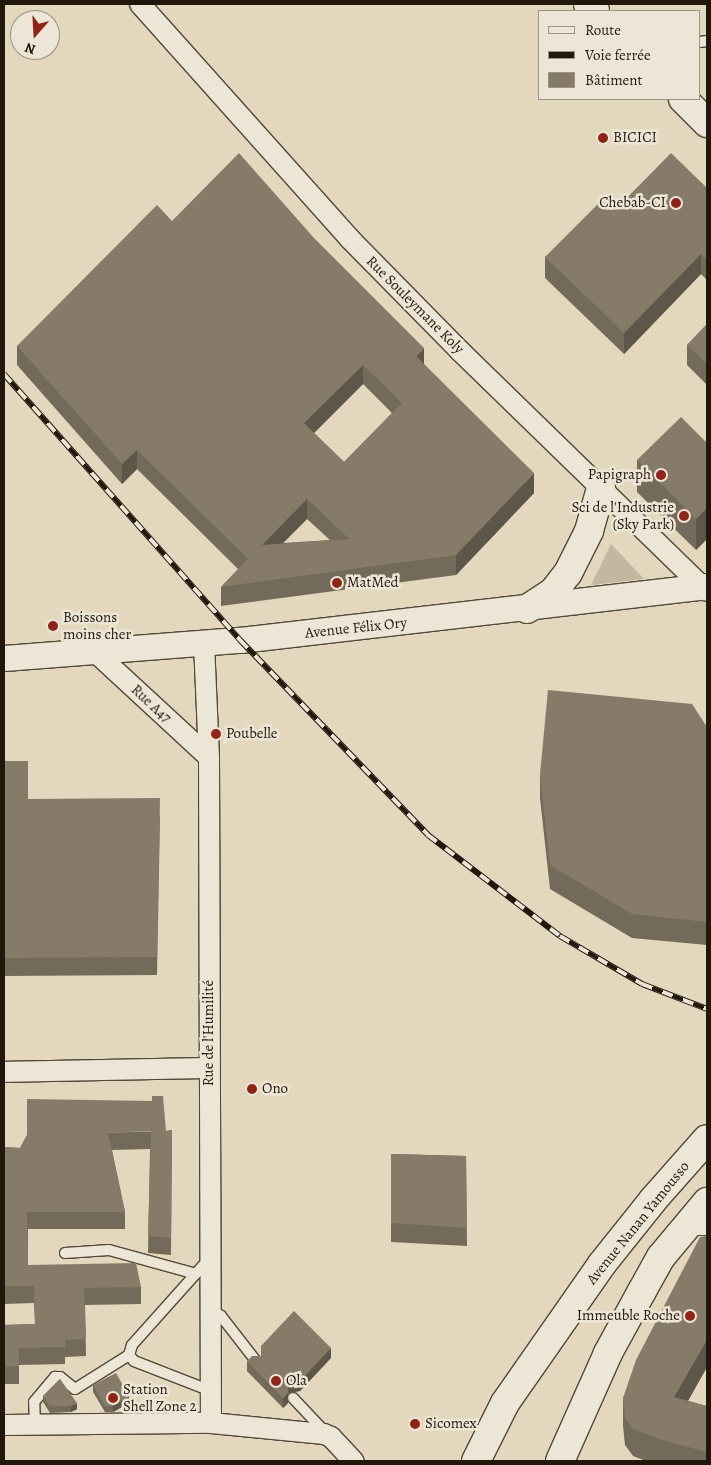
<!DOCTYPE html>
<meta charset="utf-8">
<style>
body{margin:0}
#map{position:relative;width:711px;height:1465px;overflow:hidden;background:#e3d7be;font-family:Alegreya,serif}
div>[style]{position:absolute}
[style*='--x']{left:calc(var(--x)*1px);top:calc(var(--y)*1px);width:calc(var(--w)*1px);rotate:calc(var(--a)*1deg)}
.green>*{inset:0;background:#c2b7a0}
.roads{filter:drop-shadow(1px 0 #524838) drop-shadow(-1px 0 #524838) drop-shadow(0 1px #524838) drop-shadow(0 -1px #524838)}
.service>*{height:10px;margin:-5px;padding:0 5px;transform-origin:5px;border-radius:5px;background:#ede5d5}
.minor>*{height:20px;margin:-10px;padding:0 10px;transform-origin:10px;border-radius:10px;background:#ede5d5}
.tertiary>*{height:25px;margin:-12.5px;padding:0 12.5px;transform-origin:12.5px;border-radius:12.5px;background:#ede5d5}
.secondary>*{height:28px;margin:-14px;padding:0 14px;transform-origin:14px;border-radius:14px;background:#ede5d5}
.rail>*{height:5.5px;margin-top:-2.75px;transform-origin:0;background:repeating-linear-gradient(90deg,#ede5d5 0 11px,#21180b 0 22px);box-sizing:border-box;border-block:1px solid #21180b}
.wall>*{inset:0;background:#736a59}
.shaded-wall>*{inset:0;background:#5e5649}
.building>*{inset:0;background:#867b68}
.dots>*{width:14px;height:14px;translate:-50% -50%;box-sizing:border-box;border:2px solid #ede5d5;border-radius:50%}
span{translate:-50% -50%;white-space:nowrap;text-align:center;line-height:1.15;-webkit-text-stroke:5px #ede5d5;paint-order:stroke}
.poi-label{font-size:15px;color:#21180b}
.left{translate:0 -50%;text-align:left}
.right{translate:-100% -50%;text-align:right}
.street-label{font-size:15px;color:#21180b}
.frame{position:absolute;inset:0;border:5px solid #21180b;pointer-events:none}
.legend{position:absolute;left:538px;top:10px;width:162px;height:90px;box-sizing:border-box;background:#ede5d5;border:1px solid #9b9384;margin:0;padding:6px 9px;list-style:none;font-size:15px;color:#21180b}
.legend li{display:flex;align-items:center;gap:10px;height:25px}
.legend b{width:25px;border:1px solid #9b9384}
.north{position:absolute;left:10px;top:10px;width:50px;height:50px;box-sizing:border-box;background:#ede5d5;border:1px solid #9b9384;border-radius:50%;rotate:199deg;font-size:14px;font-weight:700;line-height:20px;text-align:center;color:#21180b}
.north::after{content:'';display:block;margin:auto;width:18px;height:22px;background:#8f2418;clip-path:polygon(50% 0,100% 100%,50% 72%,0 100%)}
</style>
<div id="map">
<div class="green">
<div style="clip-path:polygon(611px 544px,644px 579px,591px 585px)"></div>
</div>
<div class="roads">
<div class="service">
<div style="--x:700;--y:42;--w:7;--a:-8"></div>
<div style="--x:688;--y:1230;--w:19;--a:0"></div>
<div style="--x:65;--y:1253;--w:44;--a:-3.9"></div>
<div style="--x:109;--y:1250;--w:90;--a:15.4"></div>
<div style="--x:210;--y:1309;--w:13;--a:32"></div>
<div style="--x:221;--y:1316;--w:57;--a:52.1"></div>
<div style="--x:129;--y:1355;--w:8;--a:50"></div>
<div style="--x:134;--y:1361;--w:83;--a:21.3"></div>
<div style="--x:293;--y:1398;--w:47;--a:46.7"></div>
<div style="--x:35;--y:1425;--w:23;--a:-92"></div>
<div style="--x:34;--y:1402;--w:33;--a:-50"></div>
<div style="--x:55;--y:1377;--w:5;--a:0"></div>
<div style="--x:60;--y:1377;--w:19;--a:39"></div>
<div style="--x:75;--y:1389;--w:64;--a:-32.2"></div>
<div style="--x:129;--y:1355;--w:10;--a:-73"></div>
<div style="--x:132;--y:1345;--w:114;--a:-48.2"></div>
</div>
<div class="minor">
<div style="--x:140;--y:4;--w:314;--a:48.2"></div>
<div style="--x:349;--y:238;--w:158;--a:45.5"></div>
<div style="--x:460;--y:351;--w:344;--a:44.2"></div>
<div style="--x:204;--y:643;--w:114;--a:87.5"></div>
<div style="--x:209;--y:757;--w:666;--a:89.83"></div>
<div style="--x:94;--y:651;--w:156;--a:42.7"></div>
<div style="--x:4;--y:1072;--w:205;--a:-1.1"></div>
<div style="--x:4;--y:1425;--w:207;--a:-0.6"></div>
<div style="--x:211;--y:1423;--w:114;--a:5.6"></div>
<div style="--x:324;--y:1434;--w:8;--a:23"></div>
<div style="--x:331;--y:1437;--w:33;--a:47"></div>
</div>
<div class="tertiary">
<div style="--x:4;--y:658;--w:237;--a:-4.4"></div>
<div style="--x:240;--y:640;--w:470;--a:-6.6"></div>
</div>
<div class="secondary">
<div style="--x:588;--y:4;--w:10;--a:45"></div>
<div style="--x:683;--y:99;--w:34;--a:45"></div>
<div style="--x:527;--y:609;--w:31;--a:-33"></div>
<div style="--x:553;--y:592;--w:24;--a:-52"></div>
<div style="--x:568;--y:573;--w:47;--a:-63.4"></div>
<div style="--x:589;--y:531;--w:45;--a:-74.4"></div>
<div style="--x:476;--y:1461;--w:65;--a:-63.4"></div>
<div style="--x:505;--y:1403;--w:169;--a:-55.1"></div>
<div style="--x:602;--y:1264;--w:82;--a:-51.4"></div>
<div style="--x:653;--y:1200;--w:81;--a:-48.5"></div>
<div style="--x:560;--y:1461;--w:118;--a:-66"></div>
<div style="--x:608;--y:1353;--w:71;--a:-61.3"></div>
<div style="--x:642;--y:1291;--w:39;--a:-61"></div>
<div style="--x:661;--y:1257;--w:72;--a:-50.1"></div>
</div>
</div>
<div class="rail">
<div style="--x:4;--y:374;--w:356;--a:48.4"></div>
<div style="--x:240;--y:640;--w:271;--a:46"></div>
<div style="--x:428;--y:835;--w:166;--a:37.4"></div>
<div style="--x:560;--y:936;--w:95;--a:30.3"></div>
<div style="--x:642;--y:984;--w:70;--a:21"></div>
</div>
<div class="wall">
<div style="clip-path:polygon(707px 188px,707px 280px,701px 274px,624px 354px,545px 278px,545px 257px,617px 208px)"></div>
<div style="clip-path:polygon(evenodd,172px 221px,424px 364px,534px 493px,456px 575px,221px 606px,221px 587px,238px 569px,137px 469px,122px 484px,17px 365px,17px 346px,172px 221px,363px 384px,392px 413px,344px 462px,314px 433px,363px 384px,172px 221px,307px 519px,330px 540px,283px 543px,307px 519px)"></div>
<div style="clip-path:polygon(707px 324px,707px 385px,687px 365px,687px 345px)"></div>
<div style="clip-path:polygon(707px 443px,707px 539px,696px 550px,637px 492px,637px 460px)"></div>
<div style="clip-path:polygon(707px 727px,707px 945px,632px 938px,550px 889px,540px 798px,540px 774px)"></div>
<div style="clip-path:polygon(4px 761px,28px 799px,160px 816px,157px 975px,4px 976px)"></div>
<div style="clip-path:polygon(172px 1130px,171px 1255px,148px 1253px,150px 1149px,112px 1150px,125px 1212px,125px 1229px,28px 1229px,28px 1265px,141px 1287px,141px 1304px,85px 1305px,86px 1356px,65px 1357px,65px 1364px,19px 1365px,19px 1384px,4px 1384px,4px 1325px,35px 1324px,34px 1303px,4px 1304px,4px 1147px,20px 1148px,27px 1135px,166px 1131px)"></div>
<div style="clip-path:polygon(391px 1154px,466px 1156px,467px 1246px,391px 1242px)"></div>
<div style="clip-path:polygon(707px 1236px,707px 1367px,688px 1401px,707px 1406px,707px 1461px,646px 1461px,633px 1456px,625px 1445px,623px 1426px,623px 1398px)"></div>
<div style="clip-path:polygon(331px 1358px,300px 1391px,288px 1393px,288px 1403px,283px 1408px,247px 1371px,247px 1361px)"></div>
<div style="clip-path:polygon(60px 1379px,77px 1409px,71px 1412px,50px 1413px,43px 1402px,43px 1396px)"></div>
<div style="clip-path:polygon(93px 1385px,129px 1403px,113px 1412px,105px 1412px,93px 1392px)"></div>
</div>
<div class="shaded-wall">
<div style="clip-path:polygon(701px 254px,701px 274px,624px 354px,624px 333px)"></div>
<div style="clip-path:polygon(424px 348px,424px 368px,416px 356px)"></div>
<div style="clip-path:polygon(363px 365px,363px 384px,304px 443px,304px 423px)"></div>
<div style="clip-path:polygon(137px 450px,137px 469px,122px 484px,122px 464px)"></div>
<div style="clip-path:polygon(534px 473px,534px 493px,456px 575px,456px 555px)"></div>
<div style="clip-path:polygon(307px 499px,307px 519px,262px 564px,262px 545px)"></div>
<div style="clip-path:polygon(707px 508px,707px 539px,696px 550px,696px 519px)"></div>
<div style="clip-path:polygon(707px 1340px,707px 1367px,674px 1425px,674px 1397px)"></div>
<div style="clip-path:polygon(331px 1348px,331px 1358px,300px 1391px,288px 1393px,288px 1403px,283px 1408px,283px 1398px,288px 1383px)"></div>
<div style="clip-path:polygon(129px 1396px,129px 1403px,113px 1412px,113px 1406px)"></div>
<div style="clip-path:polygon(77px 1403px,77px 1409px,71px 1412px,71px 1406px)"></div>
</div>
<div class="building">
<div style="clip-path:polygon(evenodd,239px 153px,314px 238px,424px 348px,416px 356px,534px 473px,456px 555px,221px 587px,248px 559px,137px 450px,122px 464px,17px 346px,157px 205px,172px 221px,239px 153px,363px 365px,402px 403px,344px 462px,304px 423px,363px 365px,239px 153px,307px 499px,349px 539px,262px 545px,307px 499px)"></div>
<div style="clip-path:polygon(671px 153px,707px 188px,707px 260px,701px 254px,624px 333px,545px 257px,605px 197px,617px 208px)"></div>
<div style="clip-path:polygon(707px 324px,707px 364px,687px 345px)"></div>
<div style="clip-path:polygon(681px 417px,707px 443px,707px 508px,696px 519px,637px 460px)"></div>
<div style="clip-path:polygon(548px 690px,692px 704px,707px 727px,707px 922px,632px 914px,550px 865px,540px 774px)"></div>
<div style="clip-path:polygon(4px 761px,28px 761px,28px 799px,160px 798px,157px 957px,4px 958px)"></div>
<div style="clip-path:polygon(152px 1096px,163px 1096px,166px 1131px,172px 1130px,171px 1238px,148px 1236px,151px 1131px,108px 1133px,125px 1212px,27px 1212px,28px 1265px,136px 1263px,141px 1287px,84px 1288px,86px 1339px,65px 1340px,65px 1347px,19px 1348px,19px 1366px,4px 1367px,4px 1325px,35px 1324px,34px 1286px,4px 1286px,4px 1147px,20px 1148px,27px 1135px,27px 1099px,152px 1101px)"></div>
<div style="clip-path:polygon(391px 1154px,466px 1156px,467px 1228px,391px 1223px)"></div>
<div style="clip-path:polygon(707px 1236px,707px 1340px,674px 1397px,707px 1406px,707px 1452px,662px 1440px,633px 1429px,625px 1418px,623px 1398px,636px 1360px,700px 1237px)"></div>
<div style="clip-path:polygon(294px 1311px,331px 1348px,300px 1381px,288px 1383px,288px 1393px,283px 1398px,247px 1361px,252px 1356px,261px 1356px,261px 1346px)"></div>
<div style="clip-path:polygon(116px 1373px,129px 1396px,113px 1406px,105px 1406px,93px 1385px)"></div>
<div style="clip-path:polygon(60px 1379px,77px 1403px,71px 1406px,50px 1406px,43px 1396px)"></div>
</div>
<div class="dots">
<div style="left:603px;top:138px;background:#8f2418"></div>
<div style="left:676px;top:203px;background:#8f2418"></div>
<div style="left:661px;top:475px;background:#8f2418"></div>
<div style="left:684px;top:516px;background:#8f2418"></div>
<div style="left:337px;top:583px;background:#8f2418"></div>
<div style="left:53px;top:626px;background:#8f2418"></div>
<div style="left:216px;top:734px;background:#8f2418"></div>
<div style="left:252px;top:1089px;background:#8f2418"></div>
<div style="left:690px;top:1316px;background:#8f2418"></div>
<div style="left:276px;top:1381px;background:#8f2418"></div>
<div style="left:113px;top:1398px;background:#8f2418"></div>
<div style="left:415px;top:1424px;background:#8f2418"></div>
</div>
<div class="poi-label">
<span class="left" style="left:613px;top:138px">BICICI</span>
<span class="right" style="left:666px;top:203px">Chebab-CI</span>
<span class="right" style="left:651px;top:475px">Papigraph</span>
<span class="right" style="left:674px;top:516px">Sci de l'Industrie<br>(Sky Park)</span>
<span class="left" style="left:347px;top:583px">MatMed</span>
<span class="left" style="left:63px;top:626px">Boissons<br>moins cher</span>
<span class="left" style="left:226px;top:734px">Poubelle</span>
<span class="left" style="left:262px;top:1089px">Ono</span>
<span class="right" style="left:680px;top:1316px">Immeuble Roche</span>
<span class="left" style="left:286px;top:1381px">Ola</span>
<span class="left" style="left:123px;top:1398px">Station<br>Shell Zone 2</span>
<span class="left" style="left:425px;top:1424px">Sicomex</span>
</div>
<div class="street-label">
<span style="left:415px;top:305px;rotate:45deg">Rue Souleymane Koly</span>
<span style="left:356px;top:628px;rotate:-6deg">Avenue Félix Ory</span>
<span style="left:151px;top:704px;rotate:43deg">Rue A47</span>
<span style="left:209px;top:1033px;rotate:-90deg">Rue de l'Humilité</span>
<span style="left:638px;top:1223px;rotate:-51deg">Avenue Nanan Yamousso</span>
</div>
<div class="frame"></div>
<ul class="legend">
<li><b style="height:6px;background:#ede5d5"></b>Route</li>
<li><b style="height:6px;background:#21180b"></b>Voie ferrée</li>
<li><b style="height:14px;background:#867b68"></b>Bâtiment</li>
</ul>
<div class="north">N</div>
</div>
